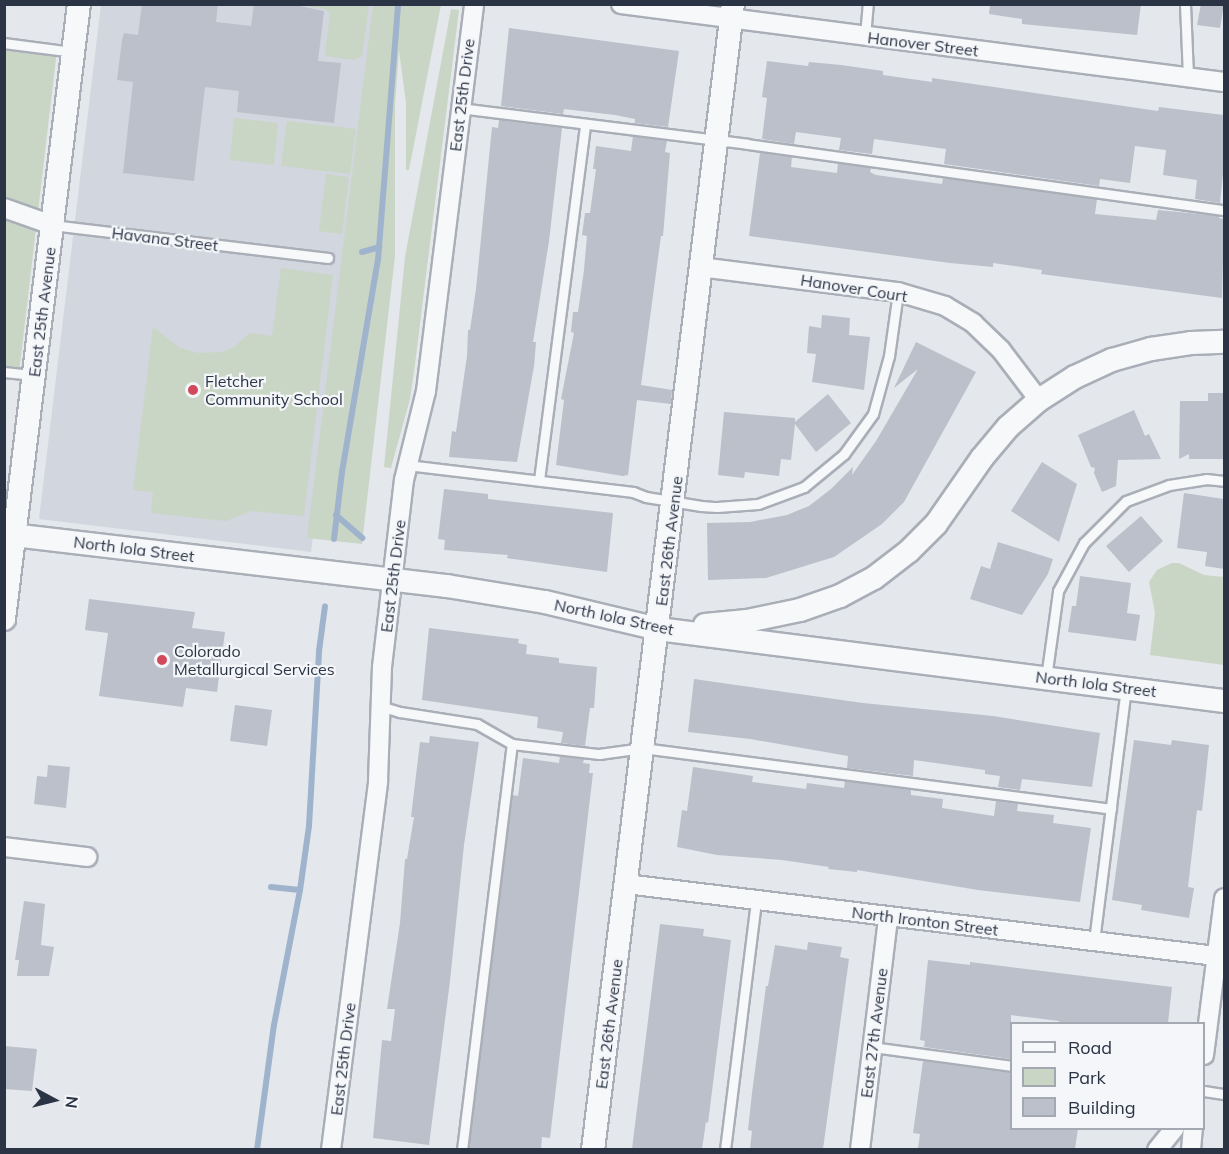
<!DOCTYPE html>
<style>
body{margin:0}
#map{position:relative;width:1229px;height:1154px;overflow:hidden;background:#e4e7ec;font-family:Mulish,sans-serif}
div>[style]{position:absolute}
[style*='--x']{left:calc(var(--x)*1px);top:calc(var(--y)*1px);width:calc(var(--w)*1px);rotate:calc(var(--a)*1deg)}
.built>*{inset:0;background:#d2d6de}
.green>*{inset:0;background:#c9d6c5}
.stream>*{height:6px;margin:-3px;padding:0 3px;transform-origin:3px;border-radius:3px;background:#9fb4cc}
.building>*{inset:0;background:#bbc0ca}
.roads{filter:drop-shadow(2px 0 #a9aeb7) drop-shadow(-2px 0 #a9aeb7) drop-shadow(0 2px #a9aeb7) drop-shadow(0 -2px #a9aeb7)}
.service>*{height:9px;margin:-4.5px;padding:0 4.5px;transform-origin:4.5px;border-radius:4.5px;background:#f7f8fa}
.minor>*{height:18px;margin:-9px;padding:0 9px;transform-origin:9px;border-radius:9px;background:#f7f8fa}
.tertiary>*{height:22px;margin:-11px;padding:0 11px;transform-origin:11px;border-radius:11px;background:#f7f8fa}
.dots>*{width:16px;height:16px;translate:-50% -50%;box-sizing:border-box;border:3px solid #f4f6f9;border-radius:50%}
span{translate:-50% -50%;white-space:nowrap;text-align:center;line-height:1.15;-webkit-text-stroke:4.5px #f4f6f9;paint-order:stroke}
.street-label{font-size:16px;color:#2b3445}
.poi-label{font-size:16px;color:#2b3445}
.left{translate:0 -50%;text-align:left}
.frame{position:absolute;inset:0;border:6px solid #2b3445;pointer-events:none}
.legend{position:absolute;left:1010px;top:1022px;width:195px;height:108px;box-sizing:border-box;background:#f4f6f9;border:2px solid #a4a8b1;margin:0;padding:8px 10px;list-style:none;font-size:18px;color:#2b3445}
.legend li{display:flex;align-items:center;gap:12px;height:30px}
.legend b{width:30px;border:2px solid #a4a8b1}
.north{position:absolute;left:24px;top:1070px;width:60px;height:60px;-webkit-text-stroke:4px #f4f6f9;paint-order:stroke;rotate:97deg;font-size:16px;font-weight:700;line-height:24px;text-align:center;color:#2b3445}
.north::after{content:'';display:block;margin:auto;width:21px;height:27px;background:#2b3445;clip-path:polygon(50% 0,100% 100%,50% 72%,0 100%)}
</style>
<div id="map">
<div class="built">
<div style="clip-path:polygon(101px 5px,380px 5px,311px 552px,39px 519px)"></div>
</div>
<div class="green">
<div style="clip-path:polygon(311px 5px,369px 5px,362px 56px,354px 60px,325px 56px,330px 13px,325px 9px,311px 7px)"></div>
<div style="clip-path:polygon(373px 5px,441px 5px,409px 170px,406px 170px,406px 103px,399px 51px,395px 104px,395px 256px,362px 544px,307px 538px)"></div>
<div style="clip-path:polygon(451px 9px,459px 10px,414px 372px,410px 399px,391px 468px,384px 467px,405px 257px)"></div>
<div style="clip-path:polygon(5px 43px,57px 50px,19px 373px,5px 371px)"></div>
<div style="clip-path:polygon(234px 118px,278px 123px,274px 165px,230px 160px)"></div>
<div style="clip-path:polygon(287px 121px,356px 129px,350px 174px,281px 166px)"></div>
<div style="clip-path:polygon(326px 174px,349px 177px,342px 234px,319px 231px)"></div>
<div style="clip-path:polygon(281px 268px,333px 275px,304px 516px,251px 511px,226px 521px,151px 513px,153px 492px,133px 490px,153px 327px,180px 348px,199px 353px,222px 352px,234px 347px,250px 333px,272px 336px)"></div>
<div style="clip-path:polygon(1172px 563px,1179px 563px,1204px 575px,1224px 577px,1224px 665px,1150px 655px,1155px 613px,1149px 582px,1157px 570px)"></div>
</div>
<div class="stream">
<div style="--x:362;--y:252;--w:18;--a:-16"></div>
<div style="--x:336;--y:515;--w:35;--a:41"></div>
<div style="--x:334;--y:539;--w:67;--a:-83.2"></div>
<div style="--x:342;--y:472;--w:215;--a:-80.4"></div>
<div style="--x:378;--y:260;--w:257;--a:-85.5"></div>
<div style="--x:271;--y:887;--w:29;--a:6"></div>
<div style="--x:257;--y:1150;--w:126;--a:-82.3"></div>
<div style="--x:274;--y:1025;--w:137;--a:-79.1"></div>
<div style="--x:300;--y:890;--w:65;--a:-82"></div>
<div style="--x:309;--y:826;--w:175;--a:-86.7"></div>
<div style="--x:319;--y:651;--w:45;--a:-82.4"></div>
</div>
<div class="building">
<div style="clip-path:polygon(142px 4px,218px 4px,216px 22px,251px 26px,254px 4px,290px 4px,324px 11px,318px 61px,341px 63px,334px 123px,237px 112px,239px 91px,205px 87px,194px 181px,123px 173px,133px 82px,117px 80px,122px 40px,124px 33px,138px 35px)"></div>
<div style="clip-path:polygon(990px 4px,1141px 4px,1137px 35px,1022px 24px,1022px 19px,989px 14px)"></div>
<div style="clip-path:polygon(1201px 4px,1224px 4px,1220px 28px,1197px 25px)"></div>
<div style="clip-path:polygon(509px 28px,679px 51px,668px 127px,635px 123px,635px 119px,615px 115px,564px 109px,563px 114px,501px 106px)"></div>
<div style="clip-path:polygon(767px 61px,808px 66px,809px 62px,841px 65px,883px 71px,883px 75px,932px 82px,932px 78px,1158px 111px,1159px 107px,1224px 115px,1224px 164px,1220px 203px,1195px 199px,1197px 180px,1163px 175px,1166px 150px,1135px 146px,1130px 183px,1100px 179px,1099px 186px,944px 164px,946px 149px,874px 139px,872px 154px,839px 150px,841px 138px,796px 132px,794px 144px,762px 139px,767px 98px,762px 97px)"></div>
<div style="clip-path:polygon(499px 120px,562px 128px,549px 241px,533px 342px,536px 342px,534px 366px,517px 462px,449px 457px,452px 431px,456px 432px,467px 356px,468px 330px,470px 330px,476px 289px,492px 127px,498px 128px)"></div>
<div style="clip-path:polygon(633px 136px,667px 141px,665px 152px,670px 153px,663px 236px,661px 236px,641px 385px,672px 390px,671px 404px,637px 400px,628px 475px,623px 476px,556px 465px,564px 400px,561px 399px,574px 333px,571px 332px,573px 312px,578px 312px,584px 270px,587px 236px,582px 235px,585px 213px,590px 213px,596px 169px,593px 169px,596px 146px,631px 151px)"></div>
<div style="clip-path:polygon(760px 153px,792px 157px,791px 167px,837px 173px,838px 163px,871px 168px,870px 172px,876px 175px,942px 184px,943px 178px,1097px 199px,1095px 214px,1156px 220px,1158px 210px,1219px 216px,1219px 218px,1224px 219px,1222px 298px,1041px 274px,1042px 270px,993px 263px,993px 267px,950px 263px,749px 236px)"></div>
<div style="clip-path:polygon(822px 315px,850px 318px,849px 335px,870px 337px,864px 390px,812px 382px,816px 354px,807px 353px,809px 326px,821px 328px)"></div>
<div style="clip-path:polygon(916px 342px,976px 372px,904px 502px,882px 524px,834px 557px,766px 578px,708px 580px,707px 523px,750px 522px,787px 515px,809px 506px,831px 489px,853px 467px,852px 475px,876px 441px,918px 369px,894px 388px)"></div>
<div style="clip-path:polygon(1208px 393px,1224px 393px,1224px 459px,1189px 459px,1189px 454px,1179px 459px,1180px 401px,1208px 401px)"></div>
<div style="clip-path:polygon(828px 394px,851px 423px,816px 452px,795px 424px,791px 460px,781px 459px,779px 476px,745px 472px,744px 478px,718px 475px,724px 412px,795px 418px,795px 422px)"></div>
<div style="clip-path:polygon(1134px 410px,1145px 436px,1149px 434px,1161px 459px,1118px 460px,1116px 486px,1102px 492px,1094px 473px,1095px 468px,1091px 467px,1078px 435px)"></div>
<div style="clip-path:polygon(1042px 462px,1077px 484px,1059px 542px,1011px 511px)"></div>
<div style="clip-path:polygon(444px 489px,488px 494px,488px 499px,613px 513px,607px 572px,507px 558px,508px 555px,444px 550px,445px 540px,438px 539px)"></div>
<div style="clip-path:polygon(1184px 493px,1224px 499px,1224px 569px,1205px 566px,1207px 552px,1177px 548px)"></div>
<div style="clip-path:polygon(1141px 516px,1163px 541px,1129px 572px,1106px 546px)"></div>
<div style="clip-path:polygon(998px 542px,1053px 559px,1048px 574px,1022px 615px,970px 599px,981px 566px,990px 569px)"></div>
<div style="clip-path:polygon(1080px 576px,1131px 583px,1127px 613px,1140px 615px,1136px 641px,1068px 632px,1072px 606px,1076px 606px)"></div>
<div style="clip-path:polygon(89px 599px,195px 612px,192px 628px,225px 632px,217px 692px,186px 688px,183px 707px,99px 696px,108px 633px,85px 630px)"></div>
<div style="clip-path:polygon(429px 628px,519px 639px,518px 643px,527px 645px,526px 654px,559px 658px,559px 663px,597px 667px,594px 708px,590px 708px,585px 746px,561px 743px,563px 732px,537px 728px,538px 717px,422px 700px)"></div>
<div style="clip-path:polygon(694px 679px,863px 703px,993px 716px,1100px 733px,1092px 787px,1022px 779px,1020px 790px,998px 787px,1000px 776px,985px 774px,985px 770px,914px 760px,913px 776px,847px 768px,848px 756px,750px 739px,688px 732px)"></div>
<div style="clip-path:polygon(235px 705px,272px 710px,267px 746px,230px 741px)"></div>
<div style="clip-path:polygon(430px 736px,479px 742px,464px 845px,450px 981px,429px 1145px,373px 1138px,382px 1040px,391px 1041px,395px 1009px,387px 1009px,400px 923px,405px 859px,407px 859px,414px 817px,411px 817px,420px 742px,429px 743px)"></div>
<div style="clip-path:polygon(1134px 740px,1171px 745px,1172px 740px,1209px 745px,1202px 811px,1197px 810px,1188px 887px,1194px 888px,1189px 918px,1141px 910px,1142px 905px,1112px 900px)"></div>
<div style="clip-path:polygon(560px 756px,584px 759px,583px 763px,590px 764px,589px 773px,593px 773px,550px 1138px,542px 1137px,541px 1149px,469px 1149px,512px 795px,518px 796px,523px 758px,559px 763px)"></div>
<div style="clip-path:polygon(48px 765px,70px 767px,66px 808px,34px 804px,37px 776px,47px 777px)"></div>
<div style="clip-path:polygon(693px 767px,753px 776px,752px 782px,806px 789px,807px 783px,844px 788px,845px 781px,911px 790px,911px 795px,943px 799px,942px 808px,994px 816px,996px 801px,1018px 804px,1017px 811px,1054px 815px,1053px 823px,1091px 828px,1080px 902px,978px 890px,857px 870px,857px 872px,828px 869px,829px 867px,782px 860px,717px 855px,677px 847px,682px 810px,687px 811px)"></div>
<div style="clip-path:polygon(24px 901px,45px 904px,41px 945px,54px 947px,49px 976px,17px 976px,19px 960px,15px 960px)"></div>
<div style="clip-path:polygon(660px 924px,704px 929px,703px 936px,731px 940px,708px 1123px,706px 1122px,702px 1149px,632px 1149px)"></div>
<div style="clip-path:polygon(808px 942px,842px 947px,840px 957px,849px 959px,823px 1149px,750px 1149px,752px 1131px,748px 1130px,752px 1093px,766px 986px,768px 986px,775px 945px,807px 950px)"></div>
<div style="clip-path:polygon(928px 960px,970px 965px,970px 962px,1172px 987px,1168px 1023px,1059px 1023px,1059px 1021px,1011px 1015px,1011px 1059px,924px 1047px,925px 1041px,920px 1040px)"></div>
<div style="clip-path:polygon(4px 1046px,37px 1049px,32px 1091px,4px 1089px)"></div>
<div style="clip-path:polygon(923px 1061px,1011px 1073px,1011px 1128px,1078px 1128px,1075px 1149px,918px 1148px,920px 1134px,913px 1133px)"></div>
</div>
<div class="roads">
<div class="service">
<div style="--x:1185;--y:4;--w:73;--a:87.6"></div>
<div style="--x:865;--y:36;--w:32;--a:-85"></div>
<div style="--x:4;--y:43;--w:70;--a:7.4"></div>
<div style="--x:460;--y:108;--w:289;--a:7.1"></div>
<div style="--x:747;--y:144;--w:482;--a:7.9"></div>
<div style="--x:52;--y:225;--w:278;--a:6.8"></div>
<div style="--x:4;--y:372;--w:30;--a:6"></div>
<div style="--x:407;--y:465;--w:228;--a:6.8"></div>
<div style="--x:633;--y:492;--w:14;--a:21"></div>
<div style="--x:646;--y:497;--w:56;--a:9.3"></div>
<div style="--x:701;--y:506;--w:16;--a:4"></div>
<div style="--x:717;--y:507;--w:41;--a:-4.2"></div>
<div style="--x:758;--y:504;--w:49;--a:-20.3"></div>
<div style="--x:804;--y:487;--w:52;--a:-39.5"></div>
<div style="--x:844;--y:454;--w:49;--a:-54.1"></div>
<div style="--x:873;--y:414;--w:60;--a:-74.6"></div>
<div style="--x:889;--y:356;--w:65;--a:-82"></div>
<div style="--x:539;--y:480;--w:359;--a:-82.6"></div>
<div style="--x:1046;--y:678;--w:88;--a:-82.1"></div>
<div style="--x:1058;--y:591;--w:55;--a:-61.6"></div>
<div style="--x:1084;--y:543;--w:59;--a:-45"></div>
<div style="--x:1126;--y:501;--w:46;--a:-20.4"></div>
<div style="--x:1169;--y:485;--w:37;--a:-9"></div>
<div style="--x:1206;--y:479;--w:18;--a:6"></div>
<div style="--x:380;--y:706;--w:21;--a:17"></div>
<div style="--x:400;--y:712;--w:78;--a:8.9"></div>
<div style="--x:477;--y:724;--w:40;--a:29.7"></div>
<div style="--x:512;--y:744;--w:88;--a:6.6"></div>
<div style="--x:599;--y:754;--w:44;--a:-7.8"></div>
<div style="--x:643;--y:748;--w:472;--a:7.4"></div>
<div style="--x:1094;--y:941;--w:255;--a:-82.8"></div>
<div style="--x:872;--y:1047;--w:141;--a:7.7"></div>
<div style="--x:1204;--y:1091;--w:20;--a:9"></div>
<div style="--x:462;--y:1150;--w:409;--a:-83"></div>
<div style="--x:725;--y:1150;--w:252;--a:-82.9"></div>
</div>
<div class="minor">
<div style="--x:621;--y:4;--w:608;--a:7.37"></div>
<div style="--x:4;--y:208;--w:51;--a:19.5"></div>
<div style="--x:700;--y:267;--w:200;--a:7.2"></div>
<div style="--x:898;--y:292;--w:49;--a:16.6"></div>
<div style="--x:945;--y:306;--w:33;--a:31"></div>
<div style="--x:973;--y:323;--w:39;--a:44"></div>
<div style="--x:1001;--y:350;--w:63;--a:52.8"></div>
<div style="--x:4;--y:847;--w:84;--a:6.9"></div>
<div style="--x:626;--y:884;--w:602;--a:6.96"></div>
<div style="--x:1204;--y:1055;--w:158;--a:-82.7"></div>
<div style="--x:331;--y:1150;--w:372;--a:-82.7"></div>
<div style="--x:378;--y:781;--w:114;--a:-88"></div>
<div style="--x:382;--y:667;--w:188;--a:-83.3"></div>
<div style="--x:404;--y:480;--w:92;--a:-76.1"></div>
<div style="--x:426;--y:391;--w:390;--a:-82.9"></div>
<div style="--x:860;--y:1150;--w:235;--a:-83.1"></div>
<div style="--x:1157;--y:1150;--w:28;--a:-51"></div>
<div style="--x:1191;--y:1150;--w:22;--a:-85"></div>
</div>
<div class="tertiary">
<div style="--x:4;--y:534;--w:446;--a:6.7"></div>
<div style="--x:447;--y:586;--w:99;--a:9.3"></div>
<div style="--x:545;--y:602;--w:116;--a:13.4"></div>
<div style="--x:658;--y:629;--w:571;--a:7.25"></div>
<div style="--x:4;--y:619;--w:620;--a:-83.05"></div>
<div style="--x:705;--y:625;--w:42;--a:-5.4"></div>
<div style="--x:747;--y:621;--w:54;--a:-11.7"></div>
<div style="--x:800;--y:610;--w:42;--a:-19.3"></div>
<div style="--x:840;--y:596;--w:38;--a:-28"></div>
<div style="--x:874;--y:578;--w:44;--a:-37.6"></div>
<div style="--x:909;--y:551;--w:38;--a:-45"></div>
<div style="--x:936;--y:524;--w:80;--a:-55.1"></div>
<div style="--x:982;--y:458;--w:40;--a:-50"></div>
<div style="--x:1008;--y:427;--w:41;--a:-41.1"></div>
<div style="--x:1039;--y:400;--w:43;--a:-32.6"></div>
<div style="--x:1075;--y:377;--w:41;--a:-24.7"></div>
<div style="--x:1112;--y:360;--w:41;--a:-15.8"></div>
<div style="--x:1151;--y:349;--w:40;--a:-8.5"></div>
<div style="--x:1191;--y:343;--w:33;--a:-2"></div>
<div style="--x:593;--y:1150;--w:1155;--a:-83.04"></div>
</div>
</div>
<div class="dots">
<div style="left:193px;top:390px;background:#d1495b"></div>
<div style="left:162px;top:660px;background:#d1495b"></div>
</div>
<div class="street-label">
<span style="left:923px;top:44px;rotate:7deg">Hanover Street</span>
<span style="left:462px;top:95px;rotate:-83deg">East 25th Drive</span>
<span style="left:165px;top:239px;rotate:7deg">Havana Street</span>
<span style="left:854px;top:288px;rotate:9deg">Hanover Court</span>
<span style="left:42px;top:312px;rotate:-83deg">East 25th Avenue</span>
<span style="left:669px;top:541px;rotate:-83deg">East 26th Avenue</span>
<span style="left:134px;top:549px;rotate:7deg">North Iola Street</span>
<span style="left:393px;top:576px;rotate:-83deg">East 25th Drive</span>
<span style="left:614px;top:617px;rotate:12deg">North Iola Street</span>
<span style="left:1096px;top:684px;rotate:7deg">North Iola Street</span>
<span style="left:925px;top:921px;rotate:7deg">North Ironton Street</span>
<span style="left:609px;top:1024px;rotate:-83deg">East 26th Avenue</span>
<span style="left:874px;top:1033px;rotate:-83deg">East 27th Avenue</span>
<span style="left:343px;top:1059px;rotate:-83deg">East 25th Drive</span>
</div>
<div class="poi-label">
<span class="left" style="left:205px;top:390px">Fletcher<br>Community School</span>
<span class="left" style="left:174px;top:660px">Colorado<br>Metallurgical Services</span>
</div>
<div class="frame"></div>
<ul class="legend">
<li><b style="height:8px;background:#f7f8fa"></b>Road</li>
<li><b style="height:16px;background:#c9d6c5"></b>Park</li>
<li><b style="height:16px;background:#bbc0ca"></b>Building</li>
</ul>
<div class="north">N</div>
</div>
